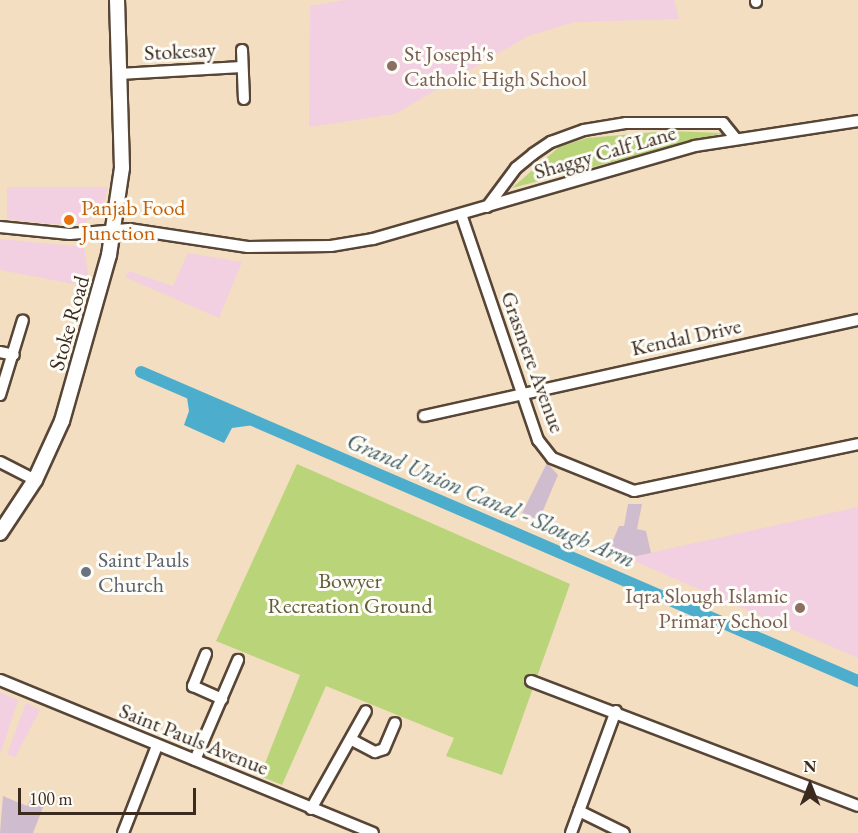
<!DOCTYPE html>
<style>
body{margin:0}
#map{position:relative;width:858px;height:833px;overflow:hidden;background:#f3dec1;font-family:"EB Garamond",serif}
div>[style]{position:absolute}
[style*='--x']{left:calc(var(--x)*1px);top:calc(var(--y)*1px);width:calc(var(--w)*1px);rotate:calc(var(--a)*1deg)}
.built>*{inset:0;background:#f2cfe1}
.industrial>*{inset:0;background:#cfbdcf}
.green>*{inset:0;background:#bad47a}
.water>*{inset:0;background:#4dadcc}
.canal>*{height:12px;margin:-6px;padding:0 6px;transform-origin:6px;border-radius:6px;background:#4dadcc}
.roads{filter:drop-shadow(2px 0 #574536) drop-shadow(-2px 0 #574536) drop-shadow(0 2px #574536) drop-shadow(0 -2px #574536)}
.street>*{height:10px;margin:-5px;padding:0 5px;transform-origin:5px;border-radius:5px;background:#fff}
.secondary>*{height:14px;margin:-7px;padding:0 7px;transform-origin:7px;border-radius:7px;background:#fff}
.dots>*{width:16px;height:16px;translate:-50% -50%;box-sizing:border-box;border:3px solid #fdfcf7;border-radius:50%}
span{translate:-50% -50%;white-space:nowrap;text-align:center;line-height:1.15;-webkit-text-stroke:6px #fdfcf7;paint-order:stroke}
.street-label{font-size:22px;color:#3b2a1e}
.education-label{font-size:22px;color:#785e54}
.left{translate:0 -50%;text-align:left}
.right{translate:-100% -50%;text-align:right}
.food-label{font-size:22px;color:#c56008}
.worship-label{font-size:22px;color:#5b616d}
.park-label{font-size:22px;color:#615d3a}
.water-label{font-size:24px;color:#425e64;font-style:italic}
.north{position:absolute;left:780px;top:755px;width:60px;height:60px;-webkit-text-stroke:4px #fdfcf7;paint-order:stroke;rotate:0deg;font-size:16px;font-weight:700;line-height:24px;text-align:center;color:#3b2a1e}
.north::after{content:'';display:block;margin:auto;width:21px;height:27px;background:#3b2a1e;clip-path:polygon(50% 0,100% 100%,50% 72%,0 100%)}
.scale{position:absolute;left:18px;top:788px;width:178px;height:27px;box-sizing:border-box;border:3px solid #3b2a1e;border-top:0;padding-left:8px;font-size:18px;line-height:21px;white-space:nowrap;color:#3b2a1e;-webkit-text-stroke:4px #fdfcf7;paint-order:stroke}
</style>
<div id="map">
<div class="built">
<div style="clip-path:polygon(345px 0,674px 0,679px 19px,574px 22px,528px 36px,395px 114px,309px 127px,310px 6px)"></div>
<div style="clip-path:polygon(7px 187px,108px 187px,102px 209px,85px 223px,50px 224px,7px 219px)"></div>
<div style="clip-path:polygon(0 239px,84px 247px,90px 287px,0 270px)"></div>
<div style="clip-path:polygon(188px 253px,242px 262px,219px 318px,125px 277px,129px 271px,173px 286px)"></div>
<div style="clip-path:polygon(858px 507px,858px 658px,627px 558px)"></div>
<div style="clip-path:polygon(0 692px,18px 700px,1px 752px,0 751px)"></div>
<div style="clip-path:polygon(26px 703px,40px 710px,15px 757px,7px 754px)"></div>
</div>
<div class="industrial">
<div style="clip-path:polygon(547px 463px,558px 475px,539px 520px,522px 513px)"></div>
<div style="clip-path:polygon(628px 504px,642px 504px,637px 529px,646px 531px,651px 553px,627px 558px,609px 550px,619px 526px,624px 526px)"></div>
<div style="clip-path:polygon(3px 796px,27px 806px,30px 800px,44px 805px,33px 833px,0 833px)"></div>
</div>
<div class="green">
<div style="clip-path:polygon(668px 131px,723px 133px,512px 188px,559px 147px,587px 138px)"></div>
<div style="clip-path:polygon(297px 464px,570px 584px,502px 775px,446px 756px,454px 738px,326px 686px,282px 785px,260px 776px,300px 675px,216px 641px)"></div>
</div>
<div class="water">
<div style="clip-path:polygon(186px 391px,219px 406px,261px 424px,232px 428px,224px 443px,184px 425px,189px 411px)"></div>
</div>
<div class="canal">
<div style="--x:141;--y:372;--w:781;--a:23.31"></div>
</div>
<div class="roads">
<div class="street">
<div style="--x:756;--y:0;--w:2;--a:90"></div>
<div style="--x:242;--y:50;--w:49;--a:87.7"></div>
<div style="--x:119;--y:74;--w:123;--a:-3.3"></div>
<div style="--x:487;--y:207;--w:49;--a:-53.4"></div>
<div style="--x:516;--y:168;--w:22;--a:-39"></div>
<div style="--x:533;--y:154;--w:22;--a:-34"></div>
<div style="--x:551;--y:142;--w:35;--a:-20"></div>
<div style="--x:584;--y:130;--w:43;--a:-9.5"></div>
<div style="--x:626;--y:123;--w:97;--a:0"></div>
<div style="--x:723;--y:123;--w:19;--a:51"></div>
<div style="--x:461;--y:214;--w:239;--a:71.2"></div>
<div style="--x:538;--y:440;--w:23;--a:52"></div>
<div style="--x:552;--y:458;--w:88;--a:21.9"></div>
<div style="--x:634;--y:491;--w:229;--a:-11.8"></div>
<div style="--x:0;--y:227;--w:70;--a:5.7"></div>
<div style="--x:70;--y:234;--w:59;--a:-4.8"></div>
<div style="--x:129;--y:229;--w:120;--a:8.6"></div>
<div style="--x:248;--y:247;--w:83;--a:-0.7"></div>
<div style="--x:331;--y:246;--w:43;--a:-9.5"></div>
<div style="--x:373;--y:239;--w:335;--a:-16.1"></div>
<div style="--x:695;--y:146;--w:165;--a:-8.7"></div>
<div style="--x:0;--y:352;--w:14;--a:12"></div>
<div style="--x:0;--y:395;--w:78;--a:-73"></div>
<div style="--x:424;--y:416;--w:444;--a:-12.5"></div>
<div style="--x:0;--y:462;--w:39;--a:27"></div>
<div style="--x:206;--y:654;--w:35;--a:112"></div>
<div style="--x:193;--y:686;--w:32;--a:24"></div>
<div style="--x:0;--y:680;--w:403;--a:22.3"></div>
<div style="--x:531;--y:681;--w:350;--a:20.9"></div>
<div style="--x:352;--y:740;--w:26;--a:28"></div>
<div style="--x:375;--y:752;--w:9;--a:-18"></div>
<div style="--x:384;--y:749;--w:28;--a:-67"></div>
<div style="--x:195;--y:760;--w:109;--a:-66.7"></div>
<div style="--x:311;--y:809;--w:112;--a:-60.7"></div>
<div style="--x:579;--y:811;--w:50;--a:26.1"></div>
<div style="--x:123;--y:833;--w:93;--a:-68.7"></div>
<div style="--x:571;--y:833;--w:130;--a:-69.8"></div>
</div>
<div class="secondary">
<div style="--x:0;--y:533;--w:64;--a:-56.6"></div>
<div style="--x:35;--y:480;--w:65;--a:-65.4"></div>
<div style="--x:62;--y:421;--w:173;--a:-74.2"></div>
<div style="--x:109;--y:255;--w:88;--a:-81.5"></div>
<div style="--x:122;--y:168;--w:168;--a:-91.7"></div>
</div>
</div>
<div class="dots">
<div style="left:392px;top:66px;background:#8d6e63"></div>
<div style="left:69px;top:220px;background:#e8710a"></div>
<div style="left:86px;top:572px;background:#6b7280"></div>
<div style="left:800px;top:608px;background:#8d6e63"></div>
</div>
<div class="street-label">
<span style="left:180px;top:51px;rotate:-3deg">Stokesay</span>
<span style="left:605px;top:152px;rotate:-16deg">Shaggy Calf Lane</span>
<span style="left:69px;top:323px;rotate:-74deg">Stoke Road</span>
<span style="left:686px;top:337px;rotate:-12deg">Kendal Drive</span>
<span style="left:533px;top:362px;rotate:70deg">Grasmere Avenue</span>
<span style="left:194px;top:739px;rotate:22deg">Saint Pauls Avenue</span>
</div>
<div class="education-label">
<span class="left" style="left:404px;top:66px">St Joseph's<br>Catholic High School</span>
<span class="right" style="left:788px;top:608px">Iqra Slough Islamic<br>Primary School</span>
</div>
<div class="food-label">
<span class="left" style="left:81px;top:220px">Panjab Food<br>Junction</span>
</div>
<div class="worship-label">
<span class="left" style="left:98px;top:572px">Saint Pauls<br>Church</span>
</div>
<div class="park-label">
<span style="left:350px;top:593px">Bowyer<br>Recreation Ground</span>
</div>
<div class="water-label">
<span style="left:491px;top:500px;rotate:23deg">Grand Union Canal - Slough Arm</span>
</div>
<div class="north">N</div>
<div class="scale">100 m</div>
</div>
